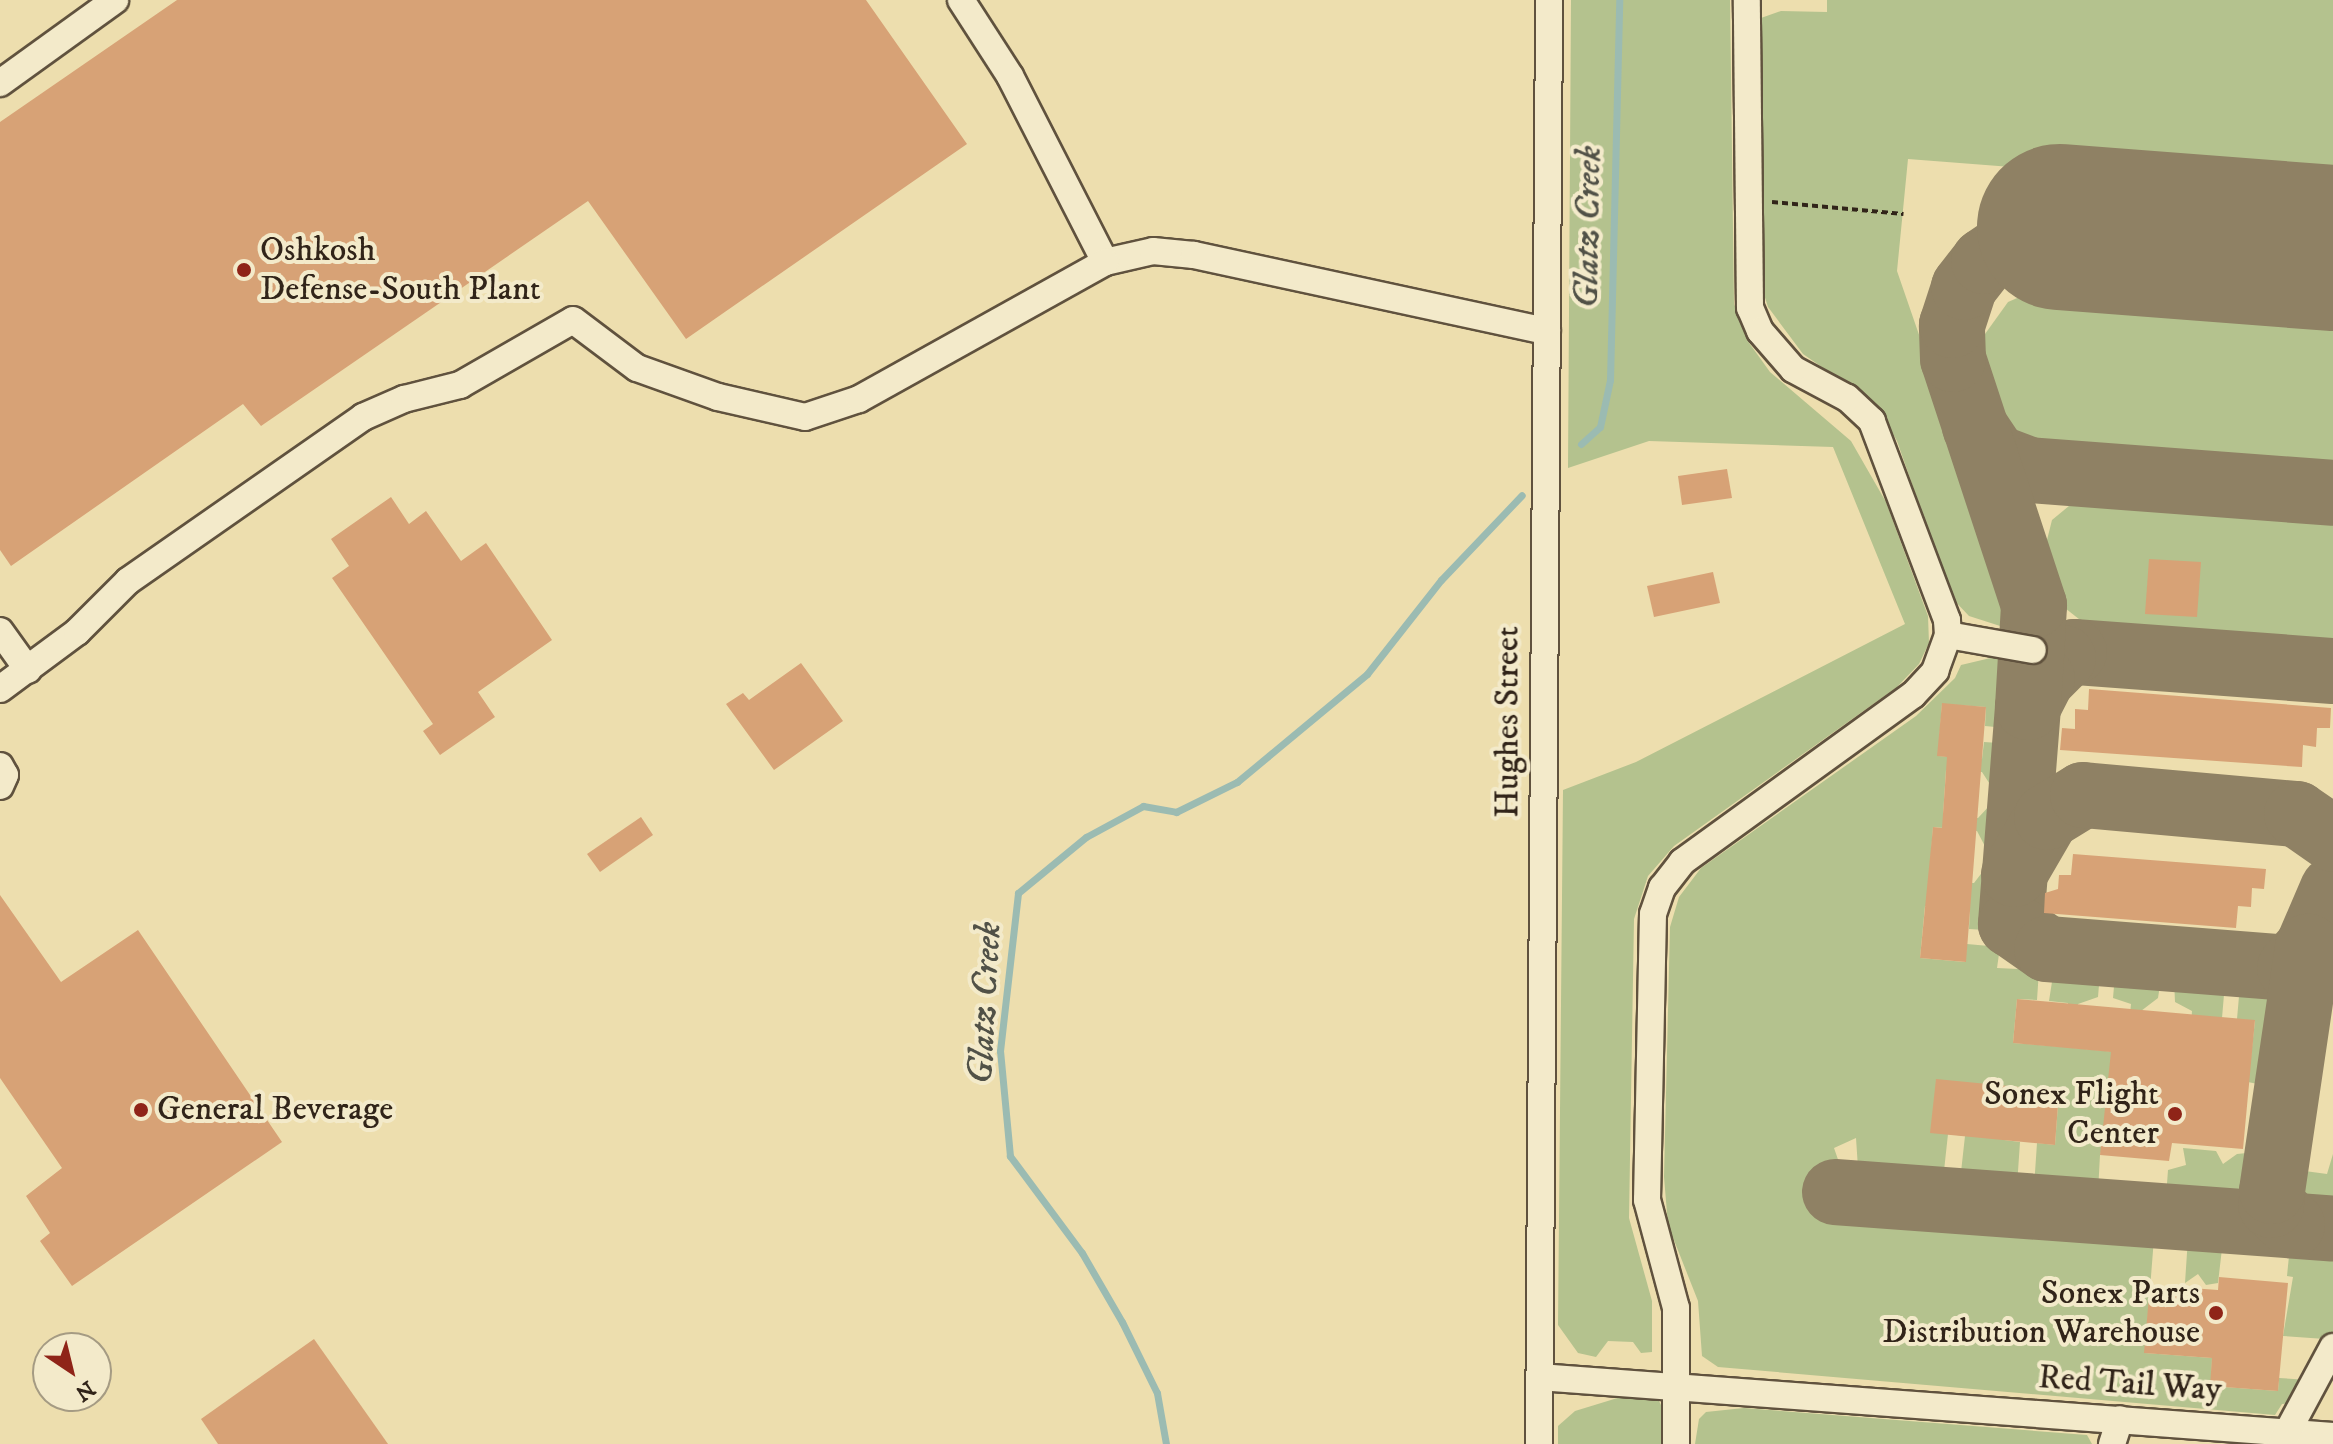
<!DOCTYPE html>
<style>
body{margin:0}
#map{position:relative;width:2333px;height:1444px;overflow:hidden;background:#eddeae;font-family:"IM FELL DW Pica",serif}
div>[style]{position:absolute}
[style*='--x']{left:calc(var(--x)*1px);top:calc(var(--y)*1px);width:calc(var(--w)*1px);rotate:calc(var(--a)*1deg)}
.green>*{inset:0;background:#b4c28e}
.stream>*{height:7px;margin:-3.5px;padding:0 3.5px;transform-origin:3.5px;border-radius:3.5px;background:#9bbbb2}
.taxiway>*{height:66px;margin:-33px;padding:0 33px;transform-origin:33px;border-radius:33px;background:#8f8164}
.runway>*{height:166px;margin:-83px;padding:0 83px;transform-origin:83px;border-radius:83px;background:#8f8164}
.building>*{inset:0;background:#d7a276}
.path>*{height:4px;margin-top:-2px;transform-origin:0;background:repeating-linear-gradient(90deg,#312419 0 6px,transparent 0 10px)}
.roads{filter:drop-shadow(2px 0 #60523e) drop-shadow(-2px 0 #60523e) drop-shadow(0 2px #60523e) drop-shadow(0 -2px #60523e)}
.minor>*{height:26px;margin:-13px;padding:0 13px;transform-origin:13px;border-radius:13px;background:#f3eaca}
.dots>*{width:22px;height:22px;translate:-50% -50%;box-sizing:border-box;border:4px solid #f3eaca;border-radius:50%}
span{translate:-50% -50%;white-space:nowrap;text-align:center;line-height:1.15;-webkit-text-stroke:8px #f3eaca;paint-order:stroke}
.poi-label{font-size:34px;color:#312419}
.left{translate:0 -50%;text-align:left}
.right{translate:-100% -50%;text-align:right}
.street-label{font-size:34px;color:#312419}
.water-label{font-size:36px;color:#515147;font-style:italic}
.north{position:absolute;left:32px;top:1332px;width:80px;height:80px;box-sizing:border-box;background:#f3eaca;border:2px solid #a59b83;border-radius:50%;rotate:145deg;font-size:22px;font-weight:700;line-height:32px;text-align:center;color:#312419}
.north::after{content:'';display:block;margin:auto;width:28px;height:36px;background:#8f2418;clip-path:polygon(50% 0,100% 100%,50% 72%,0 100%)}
</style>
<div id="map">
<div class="green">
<div style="clip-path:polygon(1571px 0,1730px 0,1734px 304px,1747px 340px,1770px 372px,1851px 441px,1886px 502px,1928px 616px,1929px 643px,1919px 664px,1897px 687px,1674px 846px,1648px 876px,1634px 919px,1629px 1218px,1652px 1301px,1652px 1352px,1641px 1353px,1633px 1342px,1608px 1341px,1596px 1357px,1578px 1353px,1558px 1325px,1563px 790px,1636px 762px,1905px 624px,1833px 447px,1649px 441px,1568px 468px)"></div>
<div style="clip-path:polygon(1827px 0,2333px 0,2333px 192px,1908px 159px,1897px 271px,2022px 633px,1969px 616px,1952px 598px,1897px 441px,1884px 418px,1865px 397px,1803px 354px,1768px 307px,1759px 279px,1761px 18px,1781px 11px,1827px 12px)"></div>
<div style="clip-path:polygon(2052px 283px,2333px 304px,2333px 473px,2058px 453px,2027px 447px,2006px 434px,1995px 423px,1980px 382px,1980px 341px,2008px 302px)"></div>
<div style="clip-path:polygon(2095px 495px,2333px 513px,2333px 657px,2098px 634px,2056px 601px,2043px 556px,2052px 520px,2075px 501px)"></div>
<div style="clip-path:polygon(1999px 656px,2021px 669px,2016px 729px,1985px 726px,1986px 707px,1942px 704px,1938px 756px,1982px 759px,1984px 742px,2014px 744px,2013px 790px,1993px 789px,1982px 772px,1946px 770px,1943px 815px,1978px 818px,1992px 803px,2011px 805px,2007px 853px,1988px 852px,1977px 831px,1933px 827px,1929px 881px,1974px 883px,1987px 866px,2006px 866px,2001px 931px,1969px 929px,1970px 909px,1925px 906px,1920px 958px,1965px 962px,1967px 944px,2000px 947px,1997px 968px,2039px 970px,2037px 1000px,2017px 999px,2013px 1043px,2065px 1047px,2068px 1003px,2049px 1001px,2054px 969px,2100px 973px,2098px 997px,2078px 1004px,2074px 1048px,2126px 1053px,2131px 1004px,2113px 998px,2115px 975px,2161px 979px,2158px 998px,2141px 1011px,2100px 1155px,2098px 1192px,2034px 1187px,2037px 1143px,2055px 1145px,2059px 1091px,2010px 1086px,2004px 1140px,2020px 1142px,2017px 1186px,1960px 1181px,1965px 1136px,1948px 1134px,1943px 1180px,1867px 1174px,1858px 1168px,1856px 1138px,1834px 1148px,1842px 1171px,1828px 1172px,1827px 1211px,2154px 1238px,2145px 1353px,2212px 1358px,2211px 1386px,2278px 1391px,2279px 1378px,2308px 1380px,2292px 1403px,2282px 1404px,2275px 1415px,1718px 1367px,1702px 1356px,1698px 1301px,1668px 1225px,1664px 1177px,1670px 927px,1679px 897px,1701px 868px,1916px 716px,1955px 678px,1961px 665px)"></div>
<div style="clip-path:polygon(2174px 979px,2225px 983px,2222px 1018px,2188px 1067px,2192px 1011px,2175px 1002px)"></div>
<div style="clip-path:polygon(2240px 985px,2280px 988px,2291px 1002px,2277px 1088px,2248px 1082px,2255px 1021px,2237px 1019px)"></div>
<div style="clip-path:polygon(2183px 1148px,2216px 1151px,2223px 1164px,2237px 1154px,2267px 1151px,2260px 1190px,2252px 1199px,2237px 1203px,2166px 1197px,2168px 1170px,2186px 1165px)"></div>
<div style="clip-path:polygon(2333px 1154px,2333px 1210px,2292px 1203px,2290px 1169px,2327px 1174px)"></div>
<div style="clip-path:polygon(2188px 1238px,2223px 1240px,2218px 1283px,2206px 1285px,2198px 1274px,2185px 1283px)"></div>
<div style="clip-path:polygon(2290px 1246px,2333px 1249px,2333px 1333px,2325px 1339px,2283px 1336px,2293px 1277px,2287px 1276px)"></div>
<div style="clip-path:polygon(1624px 1396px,1657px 1397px,1662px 1407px,1662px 1444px,1558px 1444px,1558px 1426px,1575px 1411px)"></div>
<div style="clip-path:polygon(1744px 1408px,2087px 1435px,2092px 1444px,1695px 1444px,1699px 1419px,1706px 1412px)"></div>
</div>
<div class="stream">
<div style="--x:1581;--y:444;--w:25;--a:-42"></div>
<div style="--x:1600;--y:427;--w:48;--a:-78"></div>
<div style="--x:1610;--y:380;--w:380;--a:-88.6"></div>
<div style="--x:1166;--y:1444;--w:52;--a:-100"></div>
<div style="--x:1157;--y:1393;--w:79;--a:-116.2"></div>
<div style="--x:1122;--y:1322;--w:80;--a:-120.1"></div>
<div style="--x:1082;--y:1253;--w:121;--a:-126.6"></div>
<div style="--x:1010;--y:1156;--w:105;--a:-95.4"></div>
<div style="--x:1000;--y:1051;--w:159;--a:-83.5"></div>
<div style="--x:1018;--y:893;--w:88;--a:-39.5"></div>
<div style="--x:1086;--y:837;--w:65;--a:-28.5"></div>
<div style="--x:1143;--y:806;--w:34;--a:10"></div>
<div style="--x:1176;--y:812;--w:68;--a:-26.2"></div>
<div style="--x:1237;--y:782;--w:169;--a:-39.7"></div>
<div style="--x:1367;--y:674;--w:120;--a:-51.8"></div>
<div style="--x:1441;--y:580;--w:117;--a:-46.4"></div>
</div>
<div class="taxiway">
<div style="--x:1975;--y:427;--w:36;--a:56"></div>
<div style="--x:1995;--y:457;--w:36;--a:21"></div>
<div style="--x:2029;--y:470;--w:305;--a:4.3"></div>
<div style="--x:2333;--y:671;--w:260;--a:-175.8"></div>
<div style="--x:2074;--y:652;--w:13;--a:151"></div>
<div style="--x:2063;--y:658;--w:30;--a:135"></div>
<div style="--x:2042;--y:679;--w:31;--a:117"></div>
<div style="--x:2028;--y:707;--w:218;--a:94.5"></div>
<div style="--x:2011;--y:924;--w:44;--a:34.8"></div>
<div style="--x:2047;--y:949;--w:244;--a:4.5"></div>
<div style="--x:2290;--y:968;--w:28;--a:-49"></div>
<div style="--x:2308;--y:947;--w:63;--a:-66.7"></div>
<div style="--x:2028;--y:707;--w:102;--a:-86.6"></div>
<div style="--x:2034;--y:605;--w:259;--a:-108.2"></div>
<div style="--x:1953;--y:359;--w:34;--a:-92"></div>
<div style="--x:1952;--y:325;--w:40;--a:-72"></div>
<div style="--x:1964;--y:287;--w:33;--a:-52"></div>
<div style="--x:1984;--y:261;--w:40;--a:-34"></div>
<div style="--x:2017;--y:239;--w:45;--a:-15.6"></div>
<div style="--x:2014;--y:874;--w:66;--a:-59.9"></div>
<div style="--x:2047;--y:817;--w:42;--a:-31.4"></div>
<div style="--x:2083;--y:795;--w:215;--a:5.1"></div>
<div style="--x:2297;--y:814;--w:44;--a:34.8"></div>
<div style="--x:1835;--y:1192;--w:499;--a:4.2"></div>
<div style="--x:2292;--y:1225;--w:29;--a:-136"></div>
<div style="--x:2271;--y:1205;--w:14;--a:-86"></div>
<div style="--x:2272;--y:1191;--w:247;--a:-81.6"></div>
</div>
<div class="runway">
<div style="--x:2060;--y:227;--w:274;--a:4.4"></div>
</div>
<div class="building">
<div style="clip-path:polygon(177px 0,866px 0,967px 144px,686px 339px,588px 201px,261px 426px,243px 404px,11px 566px,0 550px,0 122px)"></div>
<div style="clip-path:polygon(1727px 469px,1732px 498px,1682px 505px,1678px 476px)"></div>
<div style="clip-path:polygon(391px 497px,409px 524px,426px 511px,461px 561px,486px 543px,552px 640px,478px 692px,495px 717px,440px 755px,423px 731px,433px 724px,332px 578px,349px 566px,331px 539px)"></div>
<div style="clip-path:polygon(2149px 559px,2201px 562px,2197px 617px,2145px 614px)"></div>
<div style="clip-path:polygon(1713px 572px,1720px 603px,1654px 617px,1647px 586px)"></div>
<div style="clip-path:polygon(801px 663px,843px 721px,774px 770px,726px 704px,743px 693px,749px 700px)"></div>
<div style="clip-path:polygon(2089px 689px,2331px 708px,2330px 728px,2317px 728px,2316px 747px,2303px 745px,2302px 767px,2060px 750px,2062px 728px,2075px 729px,2075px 709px,2088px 710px)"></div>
<div style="clip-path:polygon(1942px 703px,1986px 707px,1966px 962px,1920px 958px,1933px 827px,1942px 828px,1947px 757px,1937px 756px)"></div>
<div style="clip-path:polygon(641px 817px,653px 835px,600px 872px,587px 854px)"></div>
<div style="clip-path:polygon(2073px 854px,2266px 869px,2264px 889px,2252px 888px,2251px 907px,2238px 906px,2236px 928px,2044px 913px,2045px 893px,2058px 889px,2059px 875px,2071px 875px)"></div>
<div style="clip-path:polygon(0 895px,61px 982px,138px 930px,282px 1142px,72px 1286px,40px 1241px,50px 1233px,26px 1196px,62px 1168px,0 1078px)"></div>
<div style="clip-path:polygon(2017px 999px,2255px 1020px,2243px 1149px,2172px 1143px,2169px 1161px,2100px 1155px,2111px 1052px,2013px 1043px)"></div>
<div style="clip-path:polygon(1936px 1079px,2059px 1091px,2055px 1145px,1930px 1133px)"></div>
<div style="clip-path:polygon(2219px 1277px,2288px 1283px,2278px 1391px,2210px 1386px,2212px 1358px,2144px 1353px,2150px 1285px,2218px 1290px)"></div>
<div style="clip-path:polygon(314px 1339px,388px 1444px,218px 1444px,201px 1419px)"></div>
</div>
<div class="path">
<div style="--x:1772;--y:202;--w:132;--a:5.2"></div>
</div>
<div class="roads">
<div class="minor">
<div style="--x:961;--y:0;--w:90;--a:57.2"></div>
<div style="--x:1010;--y:76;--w:209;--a:62.9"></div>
<div style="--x:1105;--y:262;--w:49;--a:-12.9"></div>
<div style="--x:1153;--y:251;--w:41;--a:5.6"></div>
<div style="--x:1194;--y:255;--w:361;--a:12.2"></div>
<div style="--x:0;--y:83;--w:142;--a:-35.8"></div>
<div style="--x:0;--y:631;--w:48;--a:54.3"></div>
<div style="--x:1948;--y:635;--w:86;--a:10"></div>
<div style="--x:0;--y:689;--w:96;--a:-36.5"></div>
<div style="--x:77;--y:632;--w:72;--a:-45"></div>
<div style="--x:128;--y:581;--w:287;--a:-34.9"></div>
<div style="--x:363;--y:417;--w:45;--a:-23.7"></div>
<div style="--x:404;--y:399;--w:58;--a:-14"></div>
<div style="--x:460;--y:385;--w:130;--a:-29.9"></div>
<div style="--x:573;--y:320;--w:80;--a:36.9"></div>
<div style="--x:637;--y:368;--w:86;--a:19.7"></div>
<div style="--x:718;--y:397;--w:89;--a:12.9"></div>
<div style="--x:805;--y:417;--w:57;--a:-18.4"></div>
<div style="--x:859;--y:399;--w:282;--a:-29.1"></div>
<div style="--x:0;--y:766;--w:10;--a:61"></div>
<div style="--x:5;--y:775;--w:12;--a:114"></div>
<div style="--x:1539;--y:1377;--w:796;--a:4.25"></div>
<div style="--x:1539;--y:1444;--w:1444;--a:-89.6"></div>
<div style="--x:1676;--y:1444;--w:136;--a:-90"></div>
<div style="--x:1676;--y:1308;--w:112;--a:-105"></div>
<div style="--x:1647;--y:1200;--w:286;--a:-88.8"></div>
<div style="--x:1653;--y:914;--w:28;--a:-71"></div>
<div style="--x:1662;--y:888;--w:33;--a:-52"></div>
<div style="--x:1682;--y:862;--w:285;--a:-35.9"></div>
<div style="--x:1913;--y:695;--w:33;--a:-47"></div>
<div style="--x:1935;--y:671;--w:38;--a:-70"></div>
<div style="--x:1948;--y:635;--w:15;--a:-94"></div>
<div style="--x:1947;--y:620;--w:213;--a:-110.7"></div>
<div style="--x:1872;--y:421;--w:34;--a:-137"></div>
<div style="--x:1847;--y:398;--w:61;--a:-151.8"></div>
<div style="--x:1793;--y:369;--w:50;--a:-131"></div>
<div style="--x:1760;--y:331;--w:25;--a:-113"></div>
<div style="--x:1750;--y:308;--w:308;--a:-90.6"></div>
<div style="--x:2112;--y:1444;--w:26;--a:-72"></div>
<div style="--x:2281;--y:1444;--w:110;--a:-61.8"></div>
</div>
</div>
<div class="dots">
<div style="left:244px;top:270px;background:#8f2418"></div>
<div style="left:141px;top:1110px;background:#8f2418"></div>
<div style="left:2175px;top:1114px;background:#8f2418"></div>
<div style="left:2216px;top:1313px;background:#8f2418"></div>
</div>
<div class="poi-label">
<span class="left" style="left:260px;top:270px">Oshkosh<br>Defense-South Plant</span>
<span class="right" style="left:2159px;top:1114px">Sonex Flight<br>Center</span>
<span class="left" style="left:157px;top:1110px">General Beverage</span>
<span class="right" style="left:2200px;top:1313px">Sonex Parts<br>Distribution Warehouse</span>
</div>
<div class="street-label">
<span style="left:1508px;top:722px;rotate:-90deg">Hughes Street</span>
<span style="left:2130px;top:1384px;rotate:4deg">Red Tail Way</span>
</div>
<div class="water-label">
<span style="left:1588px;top:227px;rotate:-89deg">Glatz Creek</span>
<span style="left:985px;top:1003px;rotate:-87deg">Glatz Creek</span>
</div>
<div class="north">N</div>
</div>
